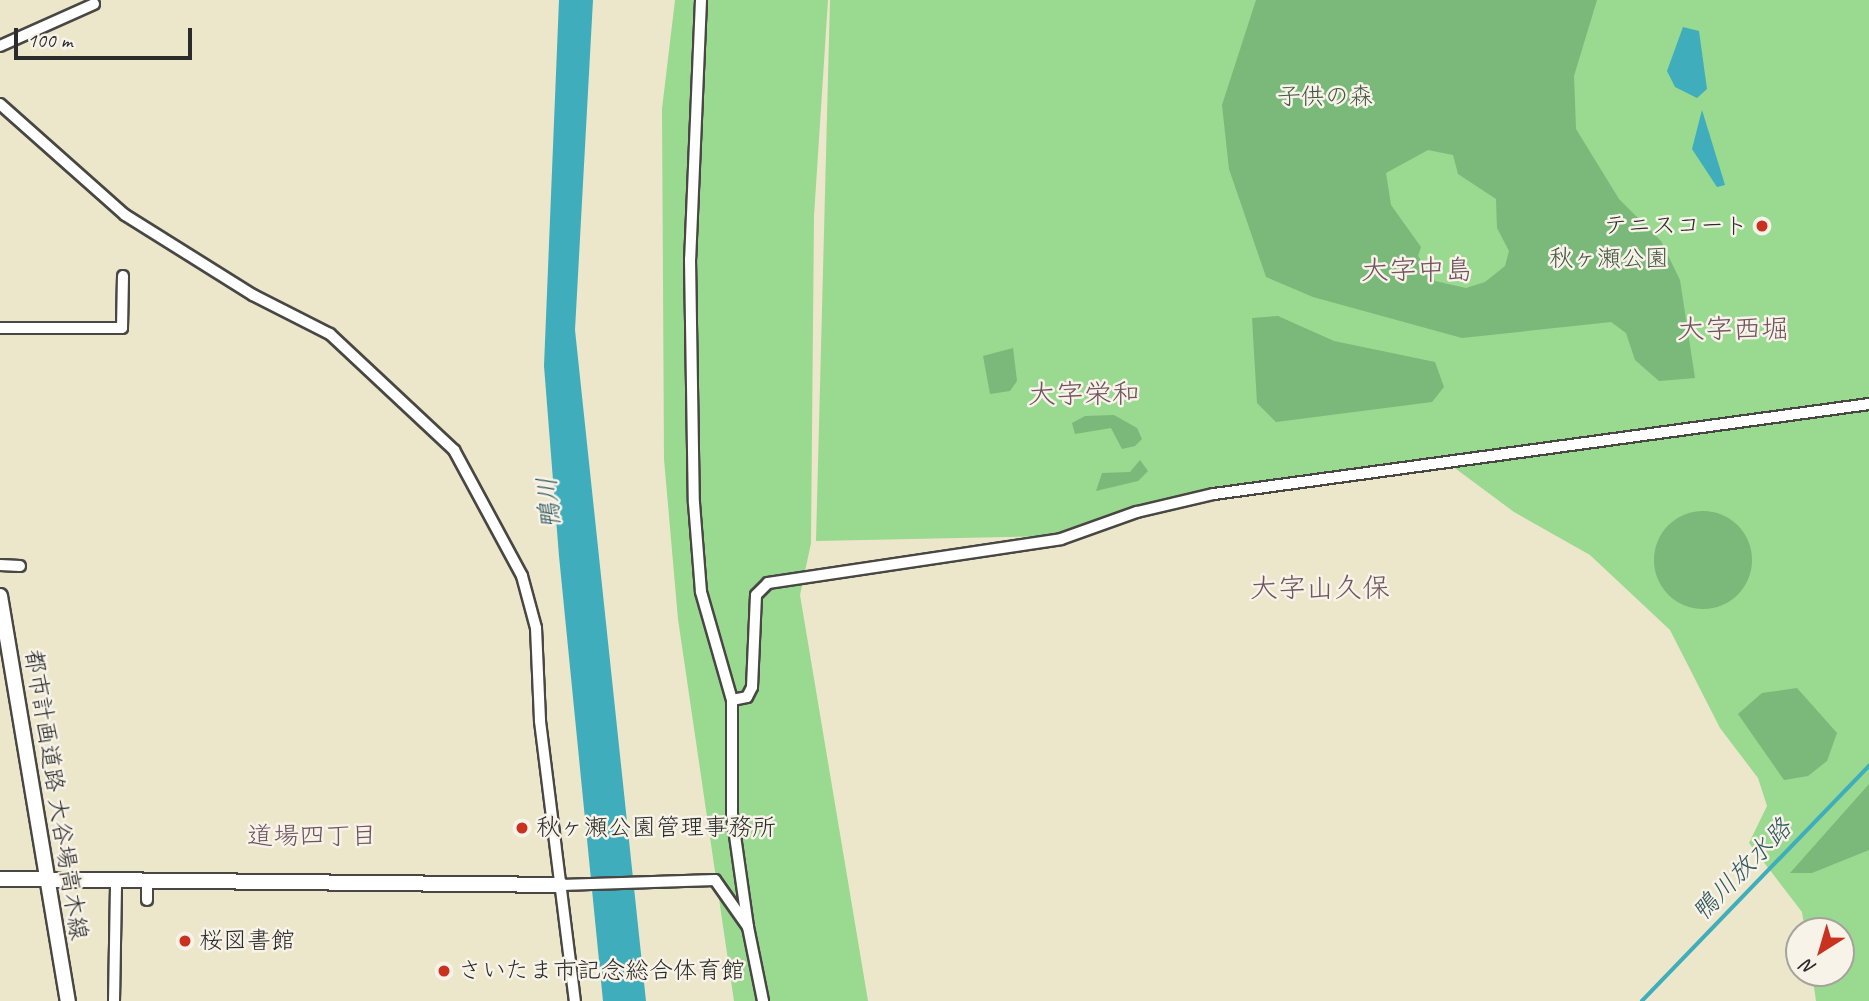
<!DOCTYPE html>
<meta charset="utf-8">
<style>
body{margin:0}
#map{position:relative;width:1869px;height:1001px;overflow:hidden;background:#ece6cb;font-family:Caveat,"Klee One",sans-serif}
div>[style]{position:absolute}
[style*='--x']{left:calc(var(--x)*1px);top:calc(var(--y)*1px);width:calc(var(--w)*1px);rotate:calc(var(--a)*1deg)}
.green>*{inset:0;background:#99d990}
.forest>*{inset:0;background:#7ab97a}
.round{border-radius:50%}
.water>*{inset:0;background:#3fadbc}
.stream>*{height:3.5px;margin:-1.75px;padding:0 1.75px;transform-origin:1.75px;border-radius:1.75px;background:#3fadbc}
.roads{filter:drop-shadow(2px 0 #484743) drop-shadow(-2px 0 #484743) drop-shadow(0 2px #484743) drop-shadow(0 -2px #484743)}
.street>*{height:10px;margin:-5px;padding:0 5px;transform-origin:5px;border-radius:5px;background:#fff}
.secondary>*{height:14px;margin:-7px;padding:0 7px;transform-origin:7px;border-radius:7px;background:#fff}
.dots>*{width:19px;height:19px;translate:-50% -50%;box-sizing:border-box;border:4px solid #f7f3e8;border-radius:50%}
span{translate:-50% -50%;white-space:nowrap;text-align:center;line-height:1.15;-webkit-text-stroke:5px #f7f3e8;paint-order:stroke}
.park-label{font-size:24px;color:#465644}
.poi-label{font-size:24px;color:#2b2b2b}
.right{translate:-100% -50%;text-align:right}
.left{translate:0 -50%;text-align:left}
.street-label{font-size:24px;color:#2b2b2b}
.water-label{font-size:26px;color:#32585e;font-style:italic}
.neighbourhood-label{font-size:26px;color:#70545f}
.quarter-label{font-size:28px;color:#70545f}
.north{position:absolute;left:1785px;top:917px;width:70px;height:70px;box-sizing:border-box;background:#f7f3e8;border:2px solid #a5a39c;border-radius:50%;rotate:217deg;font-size:19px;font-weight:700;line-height:28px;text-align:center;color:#2b2b2b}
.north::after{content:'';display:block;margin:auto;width:24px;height:32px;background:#c8321e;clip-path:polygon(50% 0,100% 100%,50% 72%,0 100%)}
.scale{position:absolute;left:14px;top:28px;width:178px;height:32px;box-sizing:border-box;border:4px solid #2b2b2b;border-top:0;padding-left:9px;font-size:21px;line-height:24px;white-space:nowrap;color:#2b2b2b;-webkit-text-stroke:5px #f7f3e8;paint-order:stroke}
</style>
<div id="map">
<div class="green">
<div style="clip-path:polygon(675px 0,828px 0,814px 216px,811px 543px,800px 595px,868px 1001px,734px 1001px,678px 619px,664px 459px,662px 109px)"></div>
<div style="clip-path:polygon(830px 0,1869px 0,1869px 1001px,1816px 1001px,1812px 973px,1841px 973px,1841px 931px,1805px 931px,1802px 912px,1749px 843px,1767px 806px,1758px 778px,1720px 728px,1670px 630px,1590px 555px,1514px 512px,1444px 460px,1176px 497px,1056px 536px,816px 541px)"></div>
</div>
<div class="forest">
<div style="clip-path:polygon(evenodd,1256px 0,1597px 0,1574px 76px,1576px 129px,1619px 199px,1661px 241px,1680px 280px,1695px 378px,1659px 381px,1635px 360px,1626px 333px,1611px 322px,1462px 338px,1313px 297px,1266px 277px,1229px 169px,1222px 105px,1256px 0,1428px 150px,1453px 155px,1458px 174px,1496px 199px,1497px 228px,1509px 251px,1505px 266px,1485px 282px,1466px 288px,1435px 281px,1418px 256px,1421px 247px,1391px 205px,1386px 173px,1428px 150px)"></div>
<div style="clip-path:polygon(1278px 316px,1334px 341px,1435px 362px,1444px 387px,1432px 402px,1276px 422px,1257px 403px,1252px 318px)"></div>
<div style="clip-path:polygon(1013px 348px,1017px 381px,1010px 391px,990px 394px,983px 356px)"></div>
<div style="clip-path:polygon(1114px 415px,1137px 428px,1142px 439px,1135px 446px,1122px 449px,1111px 428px,1075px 434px,1072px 423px,1085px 416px)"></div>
<div style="clip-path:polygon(1140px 460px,1148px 471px,1138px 481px,1096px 491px,1102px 473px,1130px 472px)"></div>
<div class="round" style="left:1654px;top:511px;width:98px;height:98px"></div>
<div style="clip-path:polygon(1797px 688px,1837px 733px,1827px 761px,1808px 776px,1784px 780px,1738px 714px,1762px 693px)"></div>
<div style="clip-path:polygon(1869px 784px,1869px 850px,1812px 873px,1790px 873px)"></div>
</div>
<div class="water">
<div style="clip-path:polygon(559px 0,593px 0,575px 330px,646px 1001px,603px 1001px,559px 556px,544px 366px)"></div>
<div style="clip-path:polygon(1683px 27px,1699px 31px,1707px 89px,1697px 98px,1675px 87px,1667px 71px)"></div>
<div style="clip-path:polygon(1702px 110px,1725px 185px,1717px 187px,1692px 149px)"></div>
</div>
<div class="stream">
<div style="--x:1642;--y:1001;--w:327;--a:-46"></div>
</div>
<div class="roads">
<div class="street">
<div style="--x:701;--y:0;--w:259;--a:92.4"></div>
<div style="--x:690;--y:259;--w:244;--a:89.1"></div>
<div style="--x:694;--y:503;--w:89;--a:85.5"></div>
<div style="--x:701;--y:592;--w:112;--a:74"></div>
<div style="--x:0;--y:46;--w:103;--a:-24.1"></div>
<div style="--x:0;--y:104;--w:167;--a:41.6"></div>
<div style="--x:125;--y:215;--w:151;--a:32"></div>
<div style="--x:253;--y:295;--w:86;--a:26.9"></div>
<div style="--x:330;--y:334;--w:170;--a:43.1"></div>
<div style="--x:454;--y:450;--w:143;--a:61.6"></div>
<div style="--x:522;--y:576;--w:54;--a:74.9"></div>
<div style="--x:536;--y:628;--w:93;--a:87.5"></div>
<div style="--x:540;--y:721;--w:282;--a:82.9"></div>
<div style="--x:0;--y:328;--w:122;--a:0"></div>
<div style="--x:122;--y:328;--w:52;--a:-88.9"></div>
<div style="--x:0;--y:565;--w:20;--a:3"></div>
<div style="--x:561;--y:885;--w:154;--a:-1.9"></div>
<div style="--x:715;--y:880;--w:57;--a:54.9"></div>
<div style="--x:748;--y:927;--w:113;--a:-98.1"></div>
<div style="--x:732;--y:815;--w:115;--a:-90"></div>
<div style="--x:732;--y:700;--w:15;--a:-11"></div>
<div style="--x:747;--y:697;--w:11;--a:-63"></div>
<div style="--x:752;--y:687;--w:92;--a:-87.5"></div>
<div style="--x:756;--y:595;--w:17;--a:-45"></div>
<div style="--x:768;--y:583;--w:296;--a:-8.5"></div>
<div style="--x:1061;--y:539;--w:81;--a:-19.6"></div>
<div style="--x:1137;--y:512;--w:79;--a:-13.2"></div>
<div style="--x:1214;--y:494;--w:661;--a:-7.82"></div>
<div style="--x:147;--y:900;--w:17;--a:-90"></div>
<div style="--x:748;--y:927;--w:76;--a:78.5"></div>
<div style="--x:114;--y:1001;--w:119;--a:-89"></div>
</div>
<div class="secondary">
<div style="--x:0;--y:596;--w:411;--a:80.5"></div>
<div style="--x:0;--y:879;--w:561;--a:0.61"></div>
</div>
</div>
<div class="dots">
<div style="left:1762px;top:226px;background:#c8321e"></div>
<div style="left:522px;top:828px;background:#c8321e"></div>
<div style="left:185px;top:941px;background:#c8321e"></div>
<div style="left:444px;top:971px;background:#c8321e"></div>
</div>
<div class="park-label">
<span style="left:1325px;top:97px">子供の森</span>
<span style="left:1609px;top:259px">秋ヶ瀬公園</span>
</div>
<div class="poi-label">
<span class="right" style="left:1748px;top:226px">テニスコート</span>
<span class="left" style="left:536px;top:828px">秋ヶ瀬公園管理事務所</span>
<span class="left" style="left:199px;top:941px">桜図書館</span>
<span class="left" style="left:458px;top:971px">さいたま市記念総合体育館</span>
</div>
<div class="street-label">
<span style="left:56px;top:795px;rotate:81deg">都市計画道路 大谷場高木線</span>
</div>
<div class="water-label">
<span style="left:549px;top:503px;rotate:-95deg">鴨川</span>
<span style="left:1742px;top:870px;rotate:-46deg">鴨川放水路</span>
</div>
<div class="neighbourhood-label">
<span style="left:312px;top:836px">道場四丁目</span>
</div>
<div class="quarter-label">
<span style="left:1417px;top:270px">大字中島</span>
<span style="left:1733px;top:329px">大字西堀</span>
<span style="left:1084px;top:394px">大字栄和</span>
<span style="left:1320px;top:588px">大字山久保</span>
</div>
<div class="north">N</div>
<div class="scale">100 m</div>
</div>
